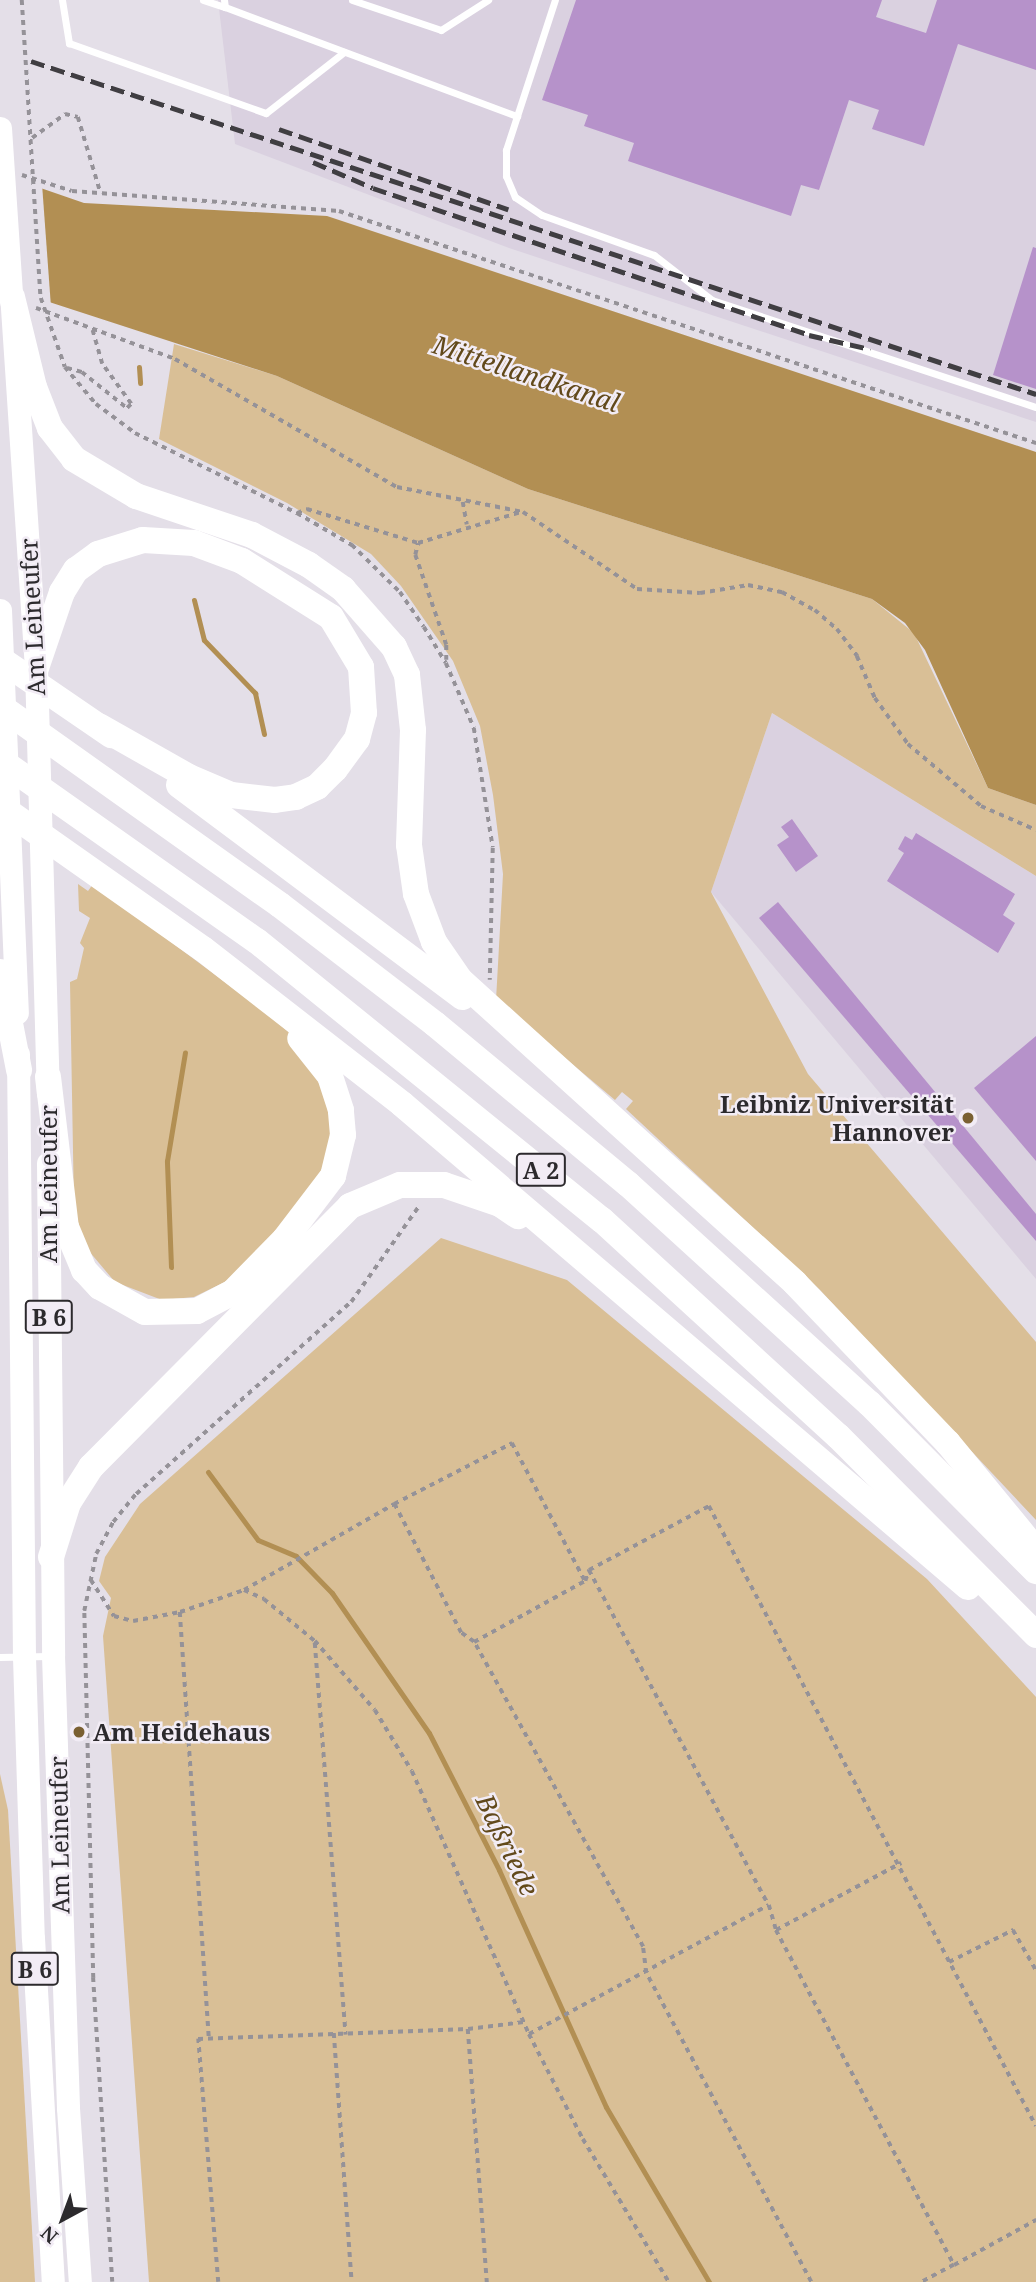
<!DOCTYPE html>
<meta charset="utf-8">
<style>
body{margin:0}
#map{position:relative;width:1036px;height:2282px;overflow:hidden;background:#e4dfe8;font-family:"Noto Serif",serif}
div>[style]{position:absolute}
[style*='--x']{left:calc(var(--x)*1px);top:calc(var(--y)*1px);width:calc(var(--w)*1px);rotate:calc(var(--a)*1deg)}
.built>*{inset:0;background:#dad1e0}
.green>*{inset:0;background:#d9bf96}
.water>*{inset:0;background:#b28f53}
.pier>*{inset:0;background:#e4dfe8}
.stream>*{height:5px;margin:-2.5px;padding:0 2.5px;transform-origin:2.5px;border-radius:2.5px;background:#b28f53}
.building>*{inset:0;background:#b692ca}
.path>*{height:3.5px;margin-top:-1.75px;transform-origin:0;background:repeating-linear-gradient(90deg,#959298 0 5px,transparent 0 10px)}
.service>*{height:7px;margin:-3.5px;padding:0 3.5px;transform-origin:3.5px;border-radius:3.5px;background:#fff}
.primary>*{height:23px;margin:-11.5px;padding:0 11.5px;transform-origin:11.5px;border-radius:11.5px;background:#fff}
.trunk>*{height:23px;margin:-11.5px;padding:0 11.5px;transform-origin:11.5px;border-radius:11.5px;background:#fff}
.motorway>*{height:26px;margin:-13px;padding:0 13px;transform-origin:13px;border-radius:13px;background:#fff}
.rail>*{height:5px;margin-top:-2.5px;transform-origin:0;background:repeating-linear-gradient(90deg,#403e42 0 14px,transparent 0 21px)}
.dots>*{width:19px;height:19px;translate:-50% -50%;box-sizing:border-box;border:4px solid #f2ecf5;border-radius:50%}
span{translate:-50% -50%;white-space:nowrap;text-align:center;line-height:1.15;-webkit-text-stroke:5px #f2ecf5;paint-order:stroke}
.shield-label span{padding:2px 5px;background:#f2ecf5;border:2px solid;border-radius:5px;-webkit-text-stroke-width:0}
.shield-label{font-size:23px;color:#2c2a2d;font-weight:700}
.street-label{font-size:24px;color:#2c2a2d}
.poi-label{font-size:24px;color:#2c2a2d;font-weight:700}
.right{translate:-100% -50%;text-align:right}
.left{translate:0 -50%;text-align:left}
.water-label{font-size:26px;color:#62491b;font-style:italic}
.north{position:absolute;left:28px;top:2184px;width:70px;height:70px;-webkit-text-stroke:5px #f2ecf5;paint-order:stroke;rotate:221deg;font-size:19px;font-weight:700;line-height:28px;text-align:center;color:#2c2a2d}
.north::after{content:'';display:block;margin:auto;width:24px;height:32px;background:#2c2a2d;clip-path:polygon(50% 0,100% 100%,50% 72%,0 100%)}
</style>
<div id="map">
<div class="built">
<div style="clip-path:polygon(218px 0,1036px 0,1036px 422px,509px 248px,235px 144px)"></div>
<div style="clip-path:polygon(772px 713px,1036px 876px,1036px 1279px,711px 892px)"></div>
</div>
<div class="green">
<div style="clip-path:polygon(174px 344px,277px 376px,528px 489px,872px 599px,914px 633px,988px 788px,1036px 805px,1036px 876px,772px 713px,711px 892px,808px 1074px,1036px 1342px,1036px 1520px,819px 1289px,626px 1109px,633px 1101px,622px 1092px,615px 1100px,496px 1000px,503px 874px,493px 795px,480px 726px,453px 661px,401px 586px,371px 554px,287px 503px,159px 439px)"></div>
<div style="clip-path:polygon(78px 884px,88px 891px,93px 884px,261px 1009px,291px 1034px,324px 1079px,333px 1145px,311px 1193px,233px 1278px,194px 1297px,162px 1300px,115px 1282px,88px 1250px,80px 1230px,74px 1207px,70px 982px,77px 979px,84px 948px,80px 943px,90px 918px,79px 911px)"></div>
<div style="clip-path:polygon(441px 1238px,567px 1280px,927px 1579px,1036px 1697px,1036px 2282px,149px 2282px,103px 1636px,111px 1598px,99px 1581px,105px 1557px,140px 1504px)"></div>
<div style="clip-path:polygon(0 1774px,8px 1810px,35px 2282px,0 2282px)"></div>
</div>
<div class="water">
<div style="clip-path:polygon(0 174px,84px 203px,327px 216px,1036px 452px,1036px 805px,988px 788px,925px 650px,905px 623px,872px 599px,528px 489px,277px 376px,0 286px)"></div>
</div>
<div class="pier">
<div style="clip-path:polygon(0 170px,42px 184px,51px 307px,0 290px)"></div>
</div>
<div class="stream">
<div style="--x:139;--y:367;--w:16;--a:86"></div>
<div style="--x:194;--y:600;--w:41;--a:76"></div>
<div style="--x:204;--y:640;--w:74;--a:46.1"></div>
<div style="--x:255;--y:693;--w:42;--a:77.6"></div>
<div style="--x:171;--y:1267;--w:106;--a:-92.2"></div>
<div style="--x:167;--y:1161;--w:110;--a:-80.6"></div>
<div style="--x:208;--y:1472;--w:84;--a:53.7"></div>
<div style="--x:258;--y:1540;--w:41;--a:22.8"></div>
<div style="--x:296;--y:1556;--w:52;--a:45.8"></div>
<div style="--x:332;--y:1593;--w:170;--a:55.3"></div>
<div style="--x:429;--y:1733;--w:154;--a:62.9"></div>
<div style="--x:499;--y:1870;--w:260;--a:65.7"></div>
<div style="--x:606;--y:2107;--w:203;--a:59.5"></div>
</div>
<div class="building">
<div style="clip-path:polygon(576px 0,882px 0,876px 17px,926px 33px,937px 0,1036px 0,1036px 70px,958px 44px,924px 146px,872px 129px,879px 110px,849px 100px,819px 190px,801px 185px,791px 216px,628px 161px,634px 143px,584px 126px,588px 115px,542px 100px)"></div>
<div style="clip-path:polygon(1033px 247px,1036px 248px,1036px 389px,993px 375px)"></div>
<div style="clip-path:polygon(792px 819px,818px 856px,796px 872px,777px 845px,789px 837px,781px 827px)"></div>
<div style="clip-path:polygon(916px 833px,1015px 894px,1003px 915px,1015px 923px,998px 953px,887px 881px,904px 853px,898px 849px,905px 836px,912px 840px)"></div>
<div style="clip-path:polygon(778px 902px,1036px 1214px,1036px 1241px,759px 918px)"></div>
<div style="clip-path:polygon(1036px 1036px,1036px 1161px,974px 1088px)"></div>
</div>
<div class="path">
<div style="--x:22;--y:0;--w:299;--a:86.4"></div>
<div style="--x:41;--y:298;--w:73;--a:70.8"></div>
<div style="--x:65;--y:367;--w:48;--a:50"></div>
<div style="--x:96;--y:404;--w:49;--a:36.6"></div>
<div style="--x:135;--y:433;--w:181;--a:26.3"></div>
<div style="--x:297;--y:513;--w:64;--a:30.2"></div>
<div style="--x:352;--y:545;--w:67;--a:44.4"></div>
<div style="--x:400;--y:592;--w:42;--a:55.6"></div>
<div style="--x:424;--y:627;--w:42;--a:58.6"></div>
<div style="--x:446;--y:663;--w:71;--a:66.7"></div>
<div style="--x:474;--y:728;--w:121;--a:81"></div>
<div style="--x:493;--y:848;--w:132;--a:91.3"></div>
<div style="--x:32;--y:138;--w:41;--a:-36"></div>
<div style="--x:65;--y:114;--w:13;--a:13"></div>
<div style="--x:78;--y:117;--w:80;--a:73.4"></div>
<div style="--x:22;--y:175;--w:52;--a:17.7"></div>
<div style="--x:72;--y:191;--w:268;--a:4.3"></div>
<div style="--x:339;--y:211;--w:735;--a:18.41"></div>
<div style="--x:36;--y:308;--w:148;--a:20.1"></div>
<div style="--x:175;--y:359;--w:256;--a:30"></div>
<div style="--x:397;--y:487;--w:128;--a:11.2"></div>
<div style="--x:523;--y:512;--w:138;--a:34"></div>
<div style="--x:637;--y:589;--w:63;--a:3.6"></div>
<div style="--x:700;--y:593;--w:49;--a:-9.5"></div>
<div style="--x:748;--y:585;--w:35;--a:12"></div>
<div style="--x:782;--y:592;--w:38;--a:29"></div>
<div style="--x:815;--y:610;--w:29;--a:41"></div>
<div style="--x:837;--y:629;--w:34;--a:53"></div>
<div style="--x:857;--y:656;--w:46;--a:66.8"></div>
<div style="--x:875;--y:698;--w:57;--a:54.3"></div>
<div style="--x:908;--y:744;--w:96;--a:40.3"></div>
<div style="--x:981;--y:806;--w:60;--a:23.6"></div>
<div style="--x:67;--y:368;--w:16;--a:15"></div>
<div style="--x:82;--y:372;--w:58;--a:38.7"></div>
<div style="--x:127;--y:408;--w:6;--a:-45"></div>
<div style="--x:131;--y:404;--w:49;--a:-125.9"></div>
<div style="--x:102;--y:364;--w:35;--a:-106"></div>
<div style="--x:463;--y:502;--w:23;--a:80"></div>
<div style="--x:297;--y:513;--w:11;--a:-22"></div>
<div style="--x:307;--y:509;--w:116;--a:17"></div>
<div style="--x:446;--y:660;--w:15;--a:-90"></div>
<div style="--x:446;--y:645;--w:95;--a:-109"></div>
<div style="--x:415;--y:555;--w:12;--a:-76"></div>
<div style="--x:418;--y:543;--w:108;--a:-16.8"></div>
<div style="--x:589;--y:1570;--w:380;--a:61.8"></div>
<div style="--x:769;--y:1905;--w:26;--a:74"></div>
<div style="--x:776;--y:1930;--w:379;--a:62"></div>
<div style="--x:954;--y:2265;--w:36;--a:152"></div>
<div style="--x:91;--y:1580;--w:43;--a:57.4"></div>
<div style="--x:114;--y:1616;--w:20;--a:15"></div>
<div style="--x:133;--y:1621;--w:48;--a:-10.8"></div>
<div style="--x:180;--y:1612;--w:68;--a:-19"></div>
<div style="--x:244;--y:1590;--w:22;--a:24"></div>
<div style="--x:264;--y:1599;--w:66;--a:39.5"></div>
<div style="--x:315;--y:1641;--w:91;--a:49"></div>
<div style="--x:375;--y:1710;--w:71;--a:58.8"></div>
<div style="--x:412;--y:1771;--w:288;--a:66"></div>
<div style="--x:529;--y:2034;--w:118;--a:62.8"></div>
<div style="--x:583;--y:2139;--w:167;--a:59"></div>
<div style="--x:244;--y:1590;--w:173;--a:-29.8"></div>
<div style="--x:180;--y:1612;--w:427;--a:86.1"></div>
<div style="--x:474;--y:1642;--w:127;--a:-28.8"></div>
<div style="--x:315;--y:1643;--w:393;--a:85.5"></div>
<div style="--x:776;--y:1930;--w:142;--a:-28.2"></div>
<div style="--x:949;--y:1962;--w:72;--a:-26.6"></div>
<div style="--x:1013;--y:1930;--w:46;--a:60.1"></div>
<div style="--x:468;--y:2029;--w:56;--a:-7.1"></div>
<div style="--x:334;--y:2033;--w:250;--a:85.9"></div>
<div style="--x:529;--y:2034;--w:272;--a:-28.3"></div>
<div style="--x:954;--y:2265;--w:94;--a:-28.8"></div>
<div style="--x:112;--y:2282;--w:305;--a:-93.6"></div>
<div style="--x:93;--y:1978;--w:367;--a:-91.4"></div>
<div style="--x:84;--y:1611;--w:58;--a:-78.1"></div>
<div style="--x:96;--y:1554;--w:36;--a:-62"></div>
<div style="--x:113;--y:1522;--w:36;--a:-51"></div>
<div style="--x:136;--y:1494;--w:288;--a:-41.8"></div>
<div style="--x:351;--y:1302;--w:118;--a:-54.7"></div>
<div style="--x:218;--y:2282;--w:244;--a:-94.7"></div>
<div style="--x:198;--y:2039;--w:270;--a:-2.1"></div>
<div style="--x:468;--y:2029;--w:254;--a:85.7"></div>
<div style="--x:811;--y:2282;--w:350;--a:-118.1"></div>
<div style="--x:646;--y:1973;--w:26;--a:-97"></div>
<div style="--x:643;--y:1947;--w:349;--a:-119"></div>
<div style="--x:474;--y:1642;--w:16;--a:-145"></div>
<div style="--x:461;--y:1633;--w:145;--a:-117.4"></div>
<div style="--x:394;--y:1504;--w:133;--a:-27.3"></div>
<div style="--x:512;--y:1443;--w:156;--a:62.1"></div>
<div style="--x:585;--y:1581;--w:12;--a:-70"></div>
<div style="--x:589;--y:1570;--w:136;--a:-28.1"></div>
<div style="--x:709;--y:1506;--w:701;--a:62.19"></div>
</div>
<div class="service">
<div style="--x:62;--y:0;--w:44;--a:80.8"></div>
<div style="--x:69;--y:43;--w:209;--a:19.6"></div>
<div style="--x:266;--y:113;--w:99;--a:-38"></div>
<div style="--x:203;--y:0;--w:23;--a:18"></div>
<div style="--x:224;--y:0;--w:7;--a:82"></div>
<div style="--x:225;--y:7;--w:312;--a:20.5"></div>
<div style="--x:517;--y:116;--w:122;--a:-71.9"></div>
<div style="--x:352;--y:0;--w:94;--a:18.6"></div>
<div style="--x:441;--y:30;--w:56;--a:-32.6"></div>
<div style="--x:517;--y:116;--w:36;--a:108"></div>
<div style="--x:506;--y:150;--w:26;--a:90"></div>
<div style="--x:506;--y:176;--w:23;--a:67"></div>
<div style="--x:515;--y:197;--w:32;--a:34"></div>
<div style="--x:542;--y:215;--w:119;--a:19.7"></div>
<div style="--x:654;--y:255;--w:73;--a:37.8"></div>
<div style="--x:712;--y:300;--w:341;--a:18.3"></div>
<div style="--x:0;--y:1657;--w:49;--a:-1.2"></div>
</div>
<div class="primary">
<div style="--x:53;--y:1655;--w:453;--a:88.1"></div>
<div style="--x:68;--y:2108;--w:174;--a:86.1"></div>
<div style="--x:24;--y:1657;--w:281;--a:88.2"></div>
<div style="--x:33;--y:1938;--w:345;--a:86.7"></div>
</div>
<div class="trunk">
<div style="--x:0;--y:128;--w:541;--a:86.19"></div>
<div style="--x:36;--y:668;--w:425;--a:88.4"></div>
<div style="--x:0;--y:610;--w:403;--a:87.6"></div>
<div style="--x:18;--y:1054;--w:603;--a:89.43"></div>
<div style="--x:48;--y:1163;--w:492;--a:89.4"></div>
</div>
<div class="motorway">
<div style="--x:12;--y:297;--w:93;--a:76.3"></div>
<div style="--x:34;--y:387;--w:44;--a:68.7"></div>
<div style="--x:50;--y:428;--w:39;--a:52"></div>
<div style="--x:74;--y:459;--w:72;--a:30.8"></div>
<div style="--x:136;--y:496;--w:122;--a:18.6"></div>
<div style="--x:252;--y:535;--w:64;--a:27.8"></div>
<div style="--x:309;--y:565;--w:42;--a:35.2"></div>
<div style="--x:343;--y:589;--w:77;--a:48.7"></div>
<div style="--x:394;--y:647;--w:31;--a:65"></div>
<div style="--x:407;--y:675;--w:55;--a:83.8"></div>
<div style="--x:413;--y:730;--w:115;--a:92"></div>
<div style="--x:409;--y:845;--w:49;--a:81.9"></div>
<div style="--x:416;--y:894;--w:51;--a:69.4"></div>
<div style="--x:434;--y:942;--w:46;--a:55.6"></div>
<div style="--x:460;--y:980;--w:452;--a:42.1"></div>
<div style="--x:795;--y:1283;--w:221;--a:46.3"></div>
<div style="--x:948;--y:1443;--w:139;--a:50.6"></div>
<div style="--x:0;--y:659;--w:135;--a:34.4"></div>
<div style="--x:36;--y:668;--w:80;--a:-71.1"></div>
<div style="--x:62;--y:592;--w:26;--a:-58"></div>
<div style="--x:76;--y:570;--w:27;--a:-36"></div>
<div style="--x:98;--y:554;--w:47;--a:-17.3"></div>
<div style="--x:143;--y:540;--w:51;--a:3.4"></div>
<div style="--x:194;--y:543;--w:51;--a:20.6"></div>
<div style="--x:242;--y:561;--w:105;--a:32.2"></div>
<div style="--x:331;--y:617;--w:58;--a:59"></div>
<div style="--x:361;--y:667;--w:46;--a:86.3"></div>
<div style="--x:364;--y:713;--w:27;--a:105"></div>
<div style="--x:357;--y:739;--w:37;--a:126"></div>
<div style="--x:335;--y:769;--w:25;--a:135"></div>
<div style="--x:317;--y:787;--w:23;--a:155"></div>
<div style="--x:296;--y:797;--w:21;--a:172"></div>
<div style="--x:275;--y:800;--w:44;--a:-173.5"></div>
<div style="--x:231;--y:795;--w:46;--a:-156.8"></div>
<div style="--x:189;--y:777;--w:103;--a:-150.5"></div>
<div style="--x:0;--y:706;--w:344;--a:35.4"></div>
<div style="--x:280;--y:905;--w:195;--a:37.5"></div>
<div style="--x:435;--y:1024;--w:251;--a:39.7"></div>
<div style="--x:628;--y:1184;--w:326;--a:42.3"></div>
<div style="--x:869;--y:1403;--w:237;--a:45.2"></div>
<div style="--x:0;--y:760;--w:314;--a:35.2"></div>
<div style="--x:257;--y:941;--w:444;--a:39"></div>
<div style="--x:602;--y:1220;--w:320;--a:42.5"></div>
<div style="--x:838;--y:1436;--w:281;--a:45.1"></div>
<div style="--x:179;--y:785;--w:354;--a:36.8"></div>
<div style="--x:0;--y:806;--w:248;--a:35.2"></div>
<div style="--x:203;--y:949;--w:252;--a:37.9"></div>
<div style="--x:402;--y:1104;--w:744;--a:40.48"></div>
<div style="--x:0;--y:972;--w:100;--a:79"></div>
<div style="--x:48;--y:1077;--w:151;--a:83.2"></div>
<div style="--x:66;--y:1227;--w:47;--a:67.3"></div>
<div style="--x:84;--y:1270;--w:23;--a:47"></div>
<div style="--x:100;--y:1287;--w:51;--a:29.1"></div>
<div style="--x:145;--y:1312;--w:52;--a:-1.1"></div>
<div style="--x:197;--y:1311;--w:41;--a:-27.8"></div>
<div style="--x:233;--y:1292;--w:74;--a:-45.5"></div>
<div style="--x:285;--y:1239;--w:79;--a:-52.7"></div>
<div style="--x:333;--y:1176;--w:42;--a:-76.3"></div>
<div style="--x:343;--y:1135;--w:25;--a:-95"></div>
<div style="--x:341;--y:1110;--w:36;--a:-108"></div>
<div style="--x:330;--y:1076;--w:48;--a:-128.3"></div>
<div style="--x:51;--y:1557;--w:57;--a:-72.5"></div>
<div style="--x:68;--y:1503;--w:43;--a:-57.4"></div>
<div style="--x:91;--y:1467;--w:368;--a:-45.2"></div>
<div style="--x:350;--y:1206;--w:54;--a:-22.8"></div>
<div style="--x:400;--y:1185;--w:44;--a:0"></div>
<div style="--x:444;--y:1185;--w:59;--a:18.7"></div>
<div style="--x:500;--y:1204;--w:22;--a:34"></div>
</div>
<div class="rail">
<div style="--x:31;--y:61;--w:1059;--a:18.33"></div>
<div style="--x:279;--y:129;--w:243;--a:19.3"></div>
<div style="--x:313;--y:162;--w:65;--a:23.4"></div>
<div style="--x:373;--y:188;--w:460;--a:18.6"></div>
<div style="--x:809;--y:335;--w:63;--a:12.9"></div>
</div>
<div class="dots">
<div style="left:968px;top:1118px;background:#7a6032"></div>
<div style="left:79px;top:1732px;background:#7a6032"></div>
</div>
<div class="shield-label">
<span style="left:541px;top:1170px">A 2</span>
<span style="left:49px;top:1317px">B 6</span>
<span style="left:35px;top:1969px">B 6</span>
</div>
<div class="street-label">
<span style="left:32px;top:617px;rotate:-93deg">Am Leineufer</span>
<span style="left:48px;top:1184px;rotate:-90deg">Am Leineufer</span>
<span style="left:59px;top:1835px;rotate:-91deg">Am Leineufer</span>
</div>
<div class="poi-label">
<span class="right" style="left:954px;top:1118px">Leibniz Universität<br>Hannover</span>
<span class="left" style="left:93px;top:1732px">Am Heidehaus</span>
</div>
<div class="water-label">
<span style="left:526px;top:374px;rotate:18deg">Mittellandkanal</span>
<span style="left:507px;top:1845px;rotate:64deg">Baßriede</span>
</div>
<div class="north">N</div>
</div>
